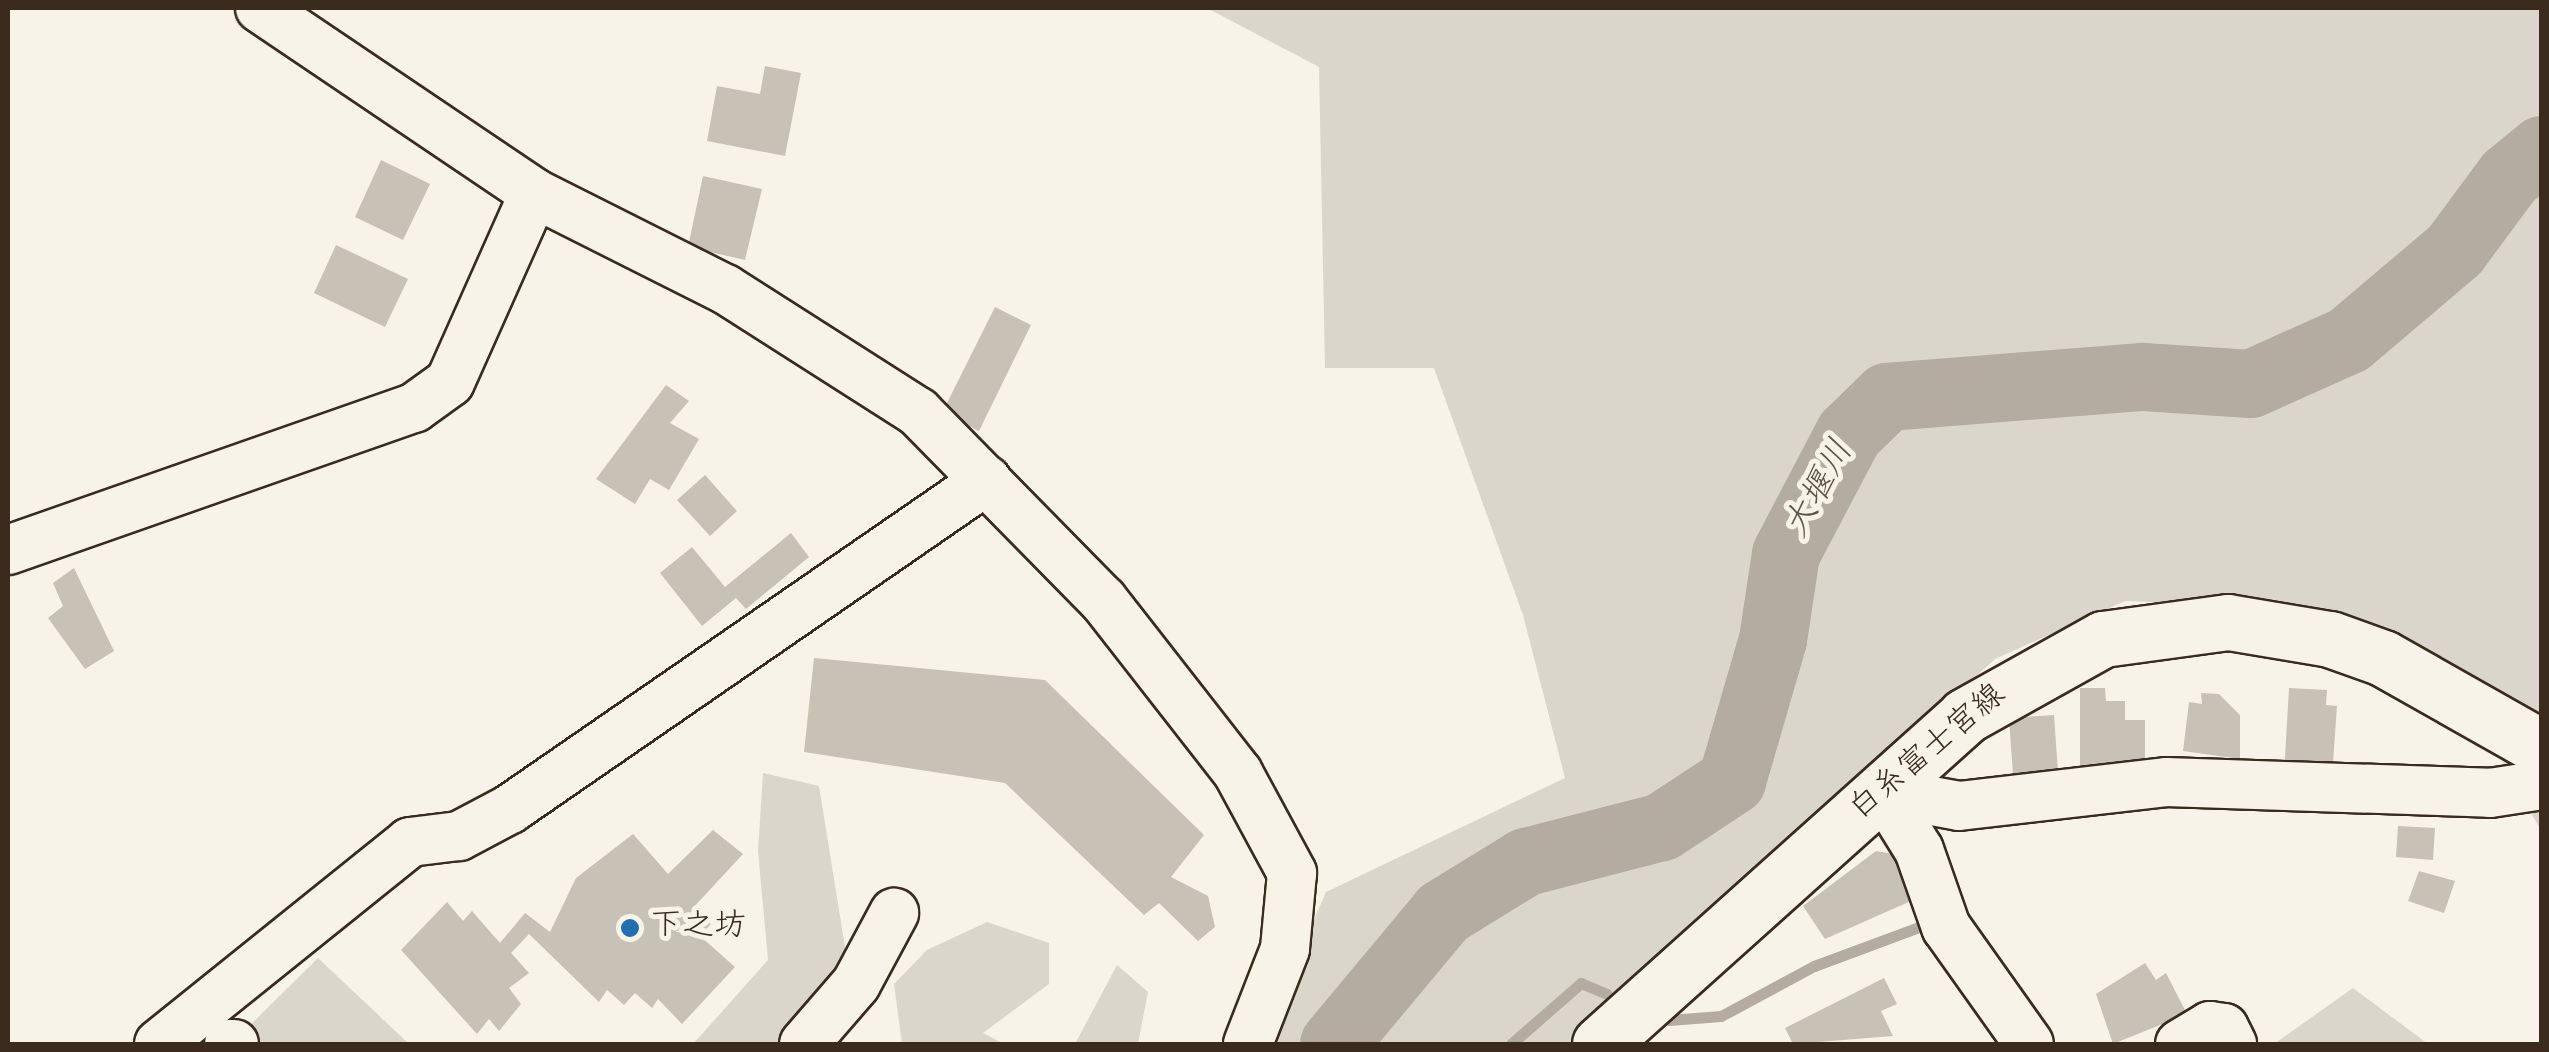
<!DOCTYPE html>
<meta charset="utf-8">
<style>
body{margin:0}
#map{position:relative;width:2549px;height:1052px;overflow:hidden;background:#f7f3e8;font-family:Dekko,"Klee One",sans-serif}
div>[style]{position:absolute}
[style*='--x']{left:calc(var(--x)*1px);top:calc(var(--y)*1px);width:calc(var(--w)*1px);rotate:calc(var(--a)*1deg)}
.green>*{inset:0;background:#dbd6cb}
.stream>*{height:11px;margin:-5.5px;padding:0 5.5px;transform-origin:5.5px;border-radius:5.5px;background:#b4aca0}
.river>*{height:68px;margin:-34px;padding:0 34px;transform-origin:34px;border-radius:34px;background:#b4aca0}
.building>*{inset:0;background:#c8c1b6}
.roads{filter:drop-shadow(2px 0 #3b2a1e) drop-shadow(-2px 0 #3b2a1e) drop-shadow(0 2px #3b2a1e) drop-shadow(0 -2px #3b2a1e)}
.minor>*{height:48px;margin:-24px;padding:0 24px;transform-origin:24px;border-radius:24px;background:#f7f3e8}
.major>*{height:55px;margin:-27.5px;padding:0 27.5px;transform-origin:27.5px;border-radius:27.5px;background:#f7f3e8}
.dots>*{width:28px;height:28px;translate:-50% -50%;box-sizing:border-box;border:5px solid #f7f3e8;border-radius:50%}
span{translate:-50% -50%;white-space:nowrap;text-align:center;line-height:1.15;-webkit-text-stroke:10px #f7f3e8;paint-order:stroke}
.street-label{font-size:32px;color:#3b2a1e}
.poi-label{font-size:32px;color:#3b2a1e}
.left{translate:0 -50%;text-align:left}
.water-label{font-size:35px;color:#5f5145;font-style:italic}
.frame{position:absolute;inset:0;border:10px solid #3b2a1e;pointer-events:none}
</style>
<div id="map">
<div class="green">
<div style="clip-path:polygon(1207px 8px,2541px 8px,2541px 831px,2451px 667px,2297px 608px,2125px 601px,1995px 659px,1573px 1044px,1260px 1044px,1326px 892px,1565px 778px,1523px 615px,1434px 368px,1325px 368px,1319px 67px)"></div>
<div style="clip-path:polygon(763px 773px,819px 786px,845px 947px,841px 1002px,798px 1044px,693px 1044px,768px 960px,758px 851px)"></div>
<div style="clip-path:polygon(987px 922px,1049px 943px,1049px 984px,983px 1033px,1004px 1044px,902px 1044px,894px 984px,927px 950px)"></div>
<div style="clip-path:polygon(318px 958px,409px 1044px,231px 1044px)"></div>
<div style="clip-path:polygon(1117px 965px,1148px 992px,1138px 1044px,1075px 1044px)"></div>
<div style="clip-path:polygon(2353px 988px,2428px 1044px,2274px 1044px)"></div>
</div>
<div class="stream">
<div style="--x:1669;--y:1020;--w:52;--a:-4.4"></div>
<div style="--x:1721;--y:1016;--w:106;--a:-28.3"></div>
<div style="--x:1814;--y:966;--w:121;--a:-20.4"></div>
<div style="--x:1511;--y:1044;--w:93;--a:-41.1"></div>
<div style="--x:1581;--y:983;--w:28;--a:23"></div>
</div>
<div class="river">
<div style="--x:1334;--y:1044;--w:170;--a:-50.2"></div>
<div style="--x:1443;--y:913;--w:97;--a:-31.6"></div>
<div style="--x:1526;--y:862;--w:140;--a:-14.4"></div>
<div style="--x:1662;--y:827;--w:84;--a:-33.3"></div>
<div style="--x:1732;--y:781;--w:147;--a:-73.8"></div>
<div style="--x:1773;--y:640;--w:87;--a:-81.4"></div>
<div style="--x:1786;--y:554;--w:136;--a:-62.3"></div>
<div style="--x:1849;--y:434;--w:53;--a:-44.2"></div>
<div style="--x:1887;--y:397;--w:257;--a:-4.5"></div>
<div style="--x:2143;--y:377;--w:108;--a:3.7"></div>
<div style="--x:2251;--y:384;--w:107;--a:-24.2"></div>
<div style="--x:2349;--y:340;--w:139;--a:-40.3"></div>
<div style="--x:2455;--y:250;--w:91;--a:-53.5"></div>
<div style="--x:2509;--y:177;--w:43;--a:-39.3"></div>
</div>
<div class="building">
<div style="clip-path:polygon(765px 66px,801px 73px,785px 156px,707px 141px,717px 86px,760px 94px)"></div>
<div style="clip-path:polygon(381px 160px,430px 184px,403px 240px,355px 217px)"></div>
<div style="clip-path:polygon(703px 176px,762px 189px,745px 260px,688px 247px)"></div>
<div style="clip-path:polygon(336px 245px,408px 279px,385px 327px,314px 293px)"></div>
<div style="clip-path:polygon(995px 307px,1031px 325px,979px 431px,942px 413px)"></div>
<div style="clip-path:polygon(666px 385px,689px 401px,670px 423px,699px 439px,669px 490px,650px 479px,635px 504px,596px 479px)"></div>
<div style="clip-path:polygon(705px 475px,737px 511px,710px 536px,677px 500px)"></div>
<div style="clip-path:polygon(791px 533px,809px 557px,746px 609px,736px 598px,702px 626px,660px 573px,692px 547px,725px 587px)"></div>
<div style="clip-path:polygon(74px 568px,114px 651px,85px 669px,48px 618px,63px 606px,53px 583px)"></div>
<div style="clip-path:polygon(814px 658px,1045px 680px,1204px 835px,1171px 877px,1208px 896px,1215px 927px,1198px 941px,1159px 903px,1144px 915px,1005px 783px,804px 752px)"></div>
<div style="clip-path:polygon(2080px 688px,2105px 688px,2106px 701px,2125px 701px,2125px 720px,2145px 720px,2145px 765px,2080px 773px)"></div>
<div style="clip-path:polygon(2289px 688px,2327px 690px,2326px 705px,2337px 706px,2332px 777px,2284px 774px)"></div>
<div style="clip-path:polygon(2201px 693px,2219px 694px,2240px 715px,2240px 759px,2183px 751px,2189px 702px,2202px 704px)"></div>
<div style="clip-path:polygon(2054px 715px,2058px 772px,2013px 775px,2009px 718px)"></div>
<div style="clip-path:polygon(2398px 826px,2435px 828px,2433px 860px,2396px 857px)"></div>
<div style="clip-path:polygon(713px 830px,743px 854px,692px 909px,711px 924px,700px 936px,735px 967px,682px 1024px,658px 999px,652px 1008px,635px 993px,624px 1005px,607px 990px,599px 1002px,529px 934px,511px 953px,529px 973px,509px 988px,521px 1004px,499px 1031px,489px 1019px,477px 1034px,401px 950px,447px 902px,463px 921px,472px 911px,500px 943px,525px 913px,550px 932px,576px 878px,633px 834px,668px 874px)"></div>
<div style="clip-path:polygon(1876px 851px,1893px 854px,1911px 901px,1825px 939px,1803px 906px)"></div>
<div style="clip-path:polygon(2419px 871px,2455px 881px,2444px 913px,2408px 901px)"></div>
<div style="clip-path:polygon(2145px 963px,2156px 980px,2166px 973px,2187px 1014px,2113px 1044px,2096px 994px)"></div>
<div style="clip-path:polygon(1884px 978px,1897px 1004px,1881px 1011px,1893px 1036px,1793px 1044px,1785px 1028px)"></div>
</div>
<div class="roads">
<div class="minor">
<div style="--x:260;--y:8;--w:331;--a:34"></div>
<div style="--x:534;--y:193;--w:214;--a:26.7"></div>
<div style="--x:725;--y:289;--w:229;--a:32.5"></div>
<div style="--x:918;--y:412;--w:264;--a:45.5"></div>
<div style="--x:1103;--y:600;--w:219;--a:52"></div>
<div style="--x:1238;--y:773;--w:114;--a:61.6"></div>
<div style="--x:1292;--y:873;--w:76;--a:95.3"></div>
<div style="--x:1285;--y:949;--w:102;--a:111.3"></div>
<div style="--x:8;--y:550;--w:430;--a:-19.3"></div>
<div style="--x:414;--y:408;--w:44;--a:-35.8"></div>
<div style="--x:450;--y:382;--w:207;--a:-66"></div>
<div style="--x:1883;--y:792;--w:77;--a:10.4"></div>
<div style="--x:1959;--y:806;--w:208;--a:-6.6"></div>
<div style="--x:2166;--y:782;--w:324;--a:1.9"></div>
<div style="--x:2490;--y:793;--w:53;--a:-8.7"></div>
<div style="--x:1883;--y:792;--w:68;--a:58.2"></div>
<div style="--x:1919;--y:850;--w:82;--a:70.7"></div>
<div style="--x:1946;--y:927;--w:143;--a:54.6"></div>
<div style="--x:159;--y:1044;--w:322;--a:-38.8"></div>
<div style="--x:410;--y:842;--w:49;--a:-7"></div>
<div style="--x:459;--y:836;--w:58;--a:-27.9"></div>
<div style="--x:510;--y:809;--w:579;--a:-34.6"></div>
<div style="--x:229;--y:1044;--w:5;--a:0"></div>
<div style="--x:804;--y:1044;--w:79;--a:-49.1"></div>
<div style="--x:856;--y:984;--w:81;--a:-61.8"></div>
<div style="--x:2180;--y:1044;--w:35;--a:-31"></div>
<div style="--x:2210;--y:1026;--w:14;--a:8"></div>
<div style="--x:2224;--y:1028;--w:18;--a:63"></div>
</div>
<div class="major">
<div style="--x:1600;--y:1044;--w:491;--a:-41.9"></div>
<div style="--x:1965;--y:716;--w:158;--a:-29.2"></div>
<div style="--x:2103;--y:639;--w:126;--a:-7.7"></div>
<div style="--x:2228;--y:622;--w:103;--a:9.5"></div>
<div style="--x:2330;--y:639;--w:56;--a:19.7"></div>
<div style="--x:2383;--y:658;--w:183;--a:29.5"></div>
</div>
</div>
<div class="dots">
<div style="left:630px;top:928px;background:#1f6fb2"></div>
</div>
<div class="street-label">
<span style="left:1929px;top:754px;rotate:-40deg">白糸富士宮線</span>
</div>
<div class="poi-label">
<span class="left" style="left:650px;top:928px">下之坊</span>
</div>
<div class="water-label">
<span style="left:1821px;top:490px;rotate:-61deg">大堰川</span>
</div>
<div class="frame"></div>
</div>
